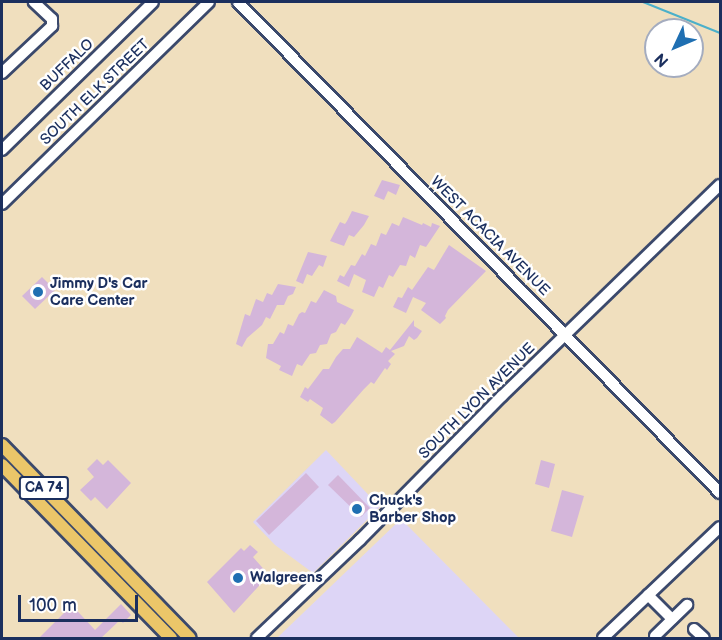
<!DOCTYPE html>
<style>
body{margin:0}
#map{position:relative;width:722px;height:640px;overflow:hidden;background:#f0dfbe;font-family:"Balsamiq Sans",sans-serif}
div>[style]{position:absolute}
[style*='--x']{left:calc(var(--x)*1px);top:calc(var(--y)*1px);width:calc(var(--w)*1px);rotate:calc(var(--a)*1deg)}
.built>*{inset:0;background:#ddd5f6}
.stream>*{height:2px;margin:-1px;padding:0 1px;transform-origin:1px;border-radius:1px;background:#4bb0ca}
.building>*{inset:0;background:#d4b6da}
.roads{filter:drop-shadow(2px 0 #3b496c) drop-shadow(-2px 0 #3b496c) drop-shadow(0 2px #3b496c) drop-shadow(0 -2px #3b496c)}
.minor>*{height:10px;margin:-5px;padding:0 5px;transform-origin:5px;border-radius:5px;background:#fff}
.major>*{height:12px;margin:-6px;padding:0 6px;transform-origin:6px;border-radius:6px;background:#ebc669}
.dots>*{width:16px;height:16px;translate:-50% -50%;box-sizing:border-box;border:3px solid #fff;border-radius:50%}
span{translate:-50% -50%;white-space:nowrap;text-align:center;line-height:1.15;-webkit-text-stroke:5px #fff;paint-order:stroke}
.shield-label span{padding:2px 4px;background:#fff;border:2px solid;border-radius:4px;-webkit-text-stroke-width:0}
.shield-label{font-size:14px;color:#1b2f5e;font-weight:700}
.street-label{font-size:15px;color:#1b2f5e}
.poi-label{font-size:15px;color:#1b2f5e;font-weight:700}
.left{translate:0 -50%;text-align:left}
.frame{position:absolute;inset:0;border:3px solid #1b2f5e;pointer-events:none}
.north{position:absolute;left:644px;top:18px;width:60px;height:60px;box-sizing:border-box;background:#fff;border:2px solid #a4acbf;border-radius:50%;rotate:226deg;font-size:16px;font-weight:700;line-height:24px;text-align:center;color:#1b2f5e}
.north::after{content:'';display:block;margin:auto;width:21px;height:27px;background:#1f6fb2;clip-path:polygon(50% 0,100% 100%,50% 72%,0 100%)}
.scale{position:absolute;left:18px;top:595px;width:120px;height:27px;box-sizing:border-box;border:3px solid #1b2f5e;border-top:0;padding-left:8px;font-size:18px;line-height:21px;white-space:nowrap;color:#1b2f5e;-webkit-text-stroke:4px #fff;paint-order:stroke}
</style>
<div id="map">
<div class="built">
<div style="clip-path:polygon(326px 450px,380px 507px,313px 573px,275px 545px,253px 522px)"></div>
<div style="clip-path:polygon(401px 519px,519px 638px,277px 638px)"></div>
</div>
<div class="stream">
<div style="--x:643;--y:2;--w:83;--a:21.9"></div>
</div>
<div class="building">
<div style="clip-path:polygon(382px 180px,400px 185px,396px 195px,388px 191px,384px 200px,374px 196px)"></div>
<div style="clip-path:polygon(352px 211px,369px 216px,364px 225px,354px 237px,349px 235px,344px 246px,330px 241px,340px 222px,345px 224px,347px 221px)"></div>
<div style="clip-path:polygon(403px 217px,422px 225px,423px 223px,431px 227px,432px 223px,440px 226px,426px 247px,420px 245px,415px 258px,410px 255px,406px 266px,400px 265px,393px 277px,389px 275px,383px 288px,379px 286px,374px 297px,362px 292px,366px 280px,354px 274px,349px 287px,337px 281px,340px 275px,344px 277px,351px 265px,355px 266px,362px 254px,365px 256px,371px 244px,376px 246px,381px 233px,386px 235px,392px 223px,399px 226px)"></div>
<div style="clip-path:polygon(449px 245px,486px 271px,448px 310px,445px 316px,446px 318px,440px 324px,421px 310px,426px 303px,413px 297px,406px 313px,393px 307px,398px 297px,402px 298px,408px 287px,412px 290px,428px 267px,434px 270px)"></div>
<div style="clip-path:polygon(308px 252px,327px 256px,323px 267px,319px 265px,312px 276px,307px 274px,303px 284px,296px 281px)"></div>
<div style="clip-path:polygon(42px 277px,55px 290px,35px 309px,22px 296px)"></div>
<div style="clip-path:polygon(278px 284px,296px 287px,293px 294px,288px 296px,284px 305px,277px 305px,270px 319px,266px 317px,262px 325px,247px 338px,242px 347px,236px 344px,245px 314px,250px 316px,256px 299px,263px 302px,267px 293px,272px 295px)"></div>
<div style="clip-path:polygon(324px 290px,336px 296px,337px 302px,354px 310px,351px 316px,345px 325px,341px 323px,336px 332px,331px 334px,327px 344px,320px 345px,316px 353px,310px 354px,302px 366px,297px 364px,292px 376px,279px 370px,281px 366px,266px 358px,268px 344px,273px 344px,280px 332px,284px 334px,288px 324px,293px 326px,299px 314px,302px 312px,305px 313px,311px 301px,316px 303px)"></div>
<div style="clip-path:polygon(414px 320px,414px 326px,422px 331px,417px 338px,414px 340px,409px 336px,404px 346px,391px 351px,395px 354px,388px 361px,391px 364px,387px 370px,385px 368px,374px 384px,371px 382px,364px 389px,335px 422px,332px 424px,320px 415px,323px 408px,310px 399px,308px 402px,300px 397px,305px 387px,308px 389px,323px 369px,329px 369px,336px 357px,343px 349px,350px 349px,357px 337px,382px 353px,386px 347px,390px 350px)"></div>
<div style="clip-path:polygon(97px 459px,103px 465px,108px 460px,131px 483px,107px 509px,95px 497px,91px 501px,80px 490px,94px 477px,87px 469px)"></div>
<div style="clip-path:polygon(541px 460px,555px 464px,549px 488px,535px 484px)"></div>
<div style="clip-path:polygon(306px 473px,319px 487px,269px 535px,256px 521px)"></div>
<div style="clip-path:polygon(338px 475px,370px 508px,361px 517px,328px 485px)"></div>
<div style="clip-path:polygon(562px 490px,584px 496px,572px 537px,551px 531px)"></div>
<div style="clip-path:polygon(250px 545px,258px 552px,253px 557px,269px 575px,234px 613px,207px 582px,241px 548px,244px 551px)"></div>
<div style="clip-path:polygon(68px 601px,95px 630px,121px 604px,131px 615px,123px 623px,120px 620px,100px 639px,38px 639px,67px 610px)"></div>
</div>
<div class="roads">
<div class="minor">
<div style="--x:238;--y:2;--w:688;--a:45.53"></div>
<div style="--x:2;--y:73;--w:69;--a:-43.2"></div>
<div style="--x:52;--y:26;--w:7;--a:-90"></div>
<div style="--x:52;--y:19;--w:25;--a:-137"></div>
<div style="--x:2;--y:150;--w:211;--a:-44.4"></div>
<div style="--x:2;--y:204;--w:289;--a:-44.3"></div>
<div style="--x:648;--y:595;--w:34;--a:45"></div>
<div style="--x:694;--y:629;--w:13;--a:42"></div>
<div style="--x:655;--y:636;--w:45;--a:-44.1"></div>
<div style="--x:257;--y:638;--w:142;--a:-43.6"></div>
<div style="--x:360;--y:540;--w:202;--a:-45.4"></div>
<div style="--x:502;--y:396;--w:303;--a:-44.1"></div>
<div style="--x:603;--y:638;--w:161;--a:-43.5"></div>
</div>
<div class="major">
<div style="--x:2;--y:445;--w:269;--a:45.8"></div>
<div style="--x:2;--y:465;--w:242;--a:45.7"></div>
</div>
</div>
<div class="dots">
<div style="left:38px;top:292px;background:#1f6fb2"></div>
<div style="left:357px;top:509px;background:#1f6fb2"></div>
<div style="left:238px;top:578px;background:#1f6fb2"></div>
</div>
<div class="shield-label">
<span style="left:44px;top:488px">CA 74</span>
</div>
<div class="street-label">
<span style="left:67px;top:65px;rotate:-44deg">BUFFALO</span>
<span style="left:95px;top:92px;rotate:-44deg">SOUTH ELK STREET</span>
<span style="left:490px;top:236px;rotate:45deg">WEST ACACIA AVENUE</span>
<span style="left:477px;top:401px;rotate:-45deg">SOUTH LYON AVENUE</span>
</div>
<div class="poi-label">
<span class="left" style="left:50px;top:292px">Jimmy D's Car<br>Care Center</span>
<span class="left" style="left:369px;top:509px">Chuck's<br>Barber Shop</span>
<span class="left" style="left:250px;top:578px">Walgreens</span>
</div>
<div class="frame"></div>
<div class="north">N</div>
<div class="scale">100 m</div>
</div>
